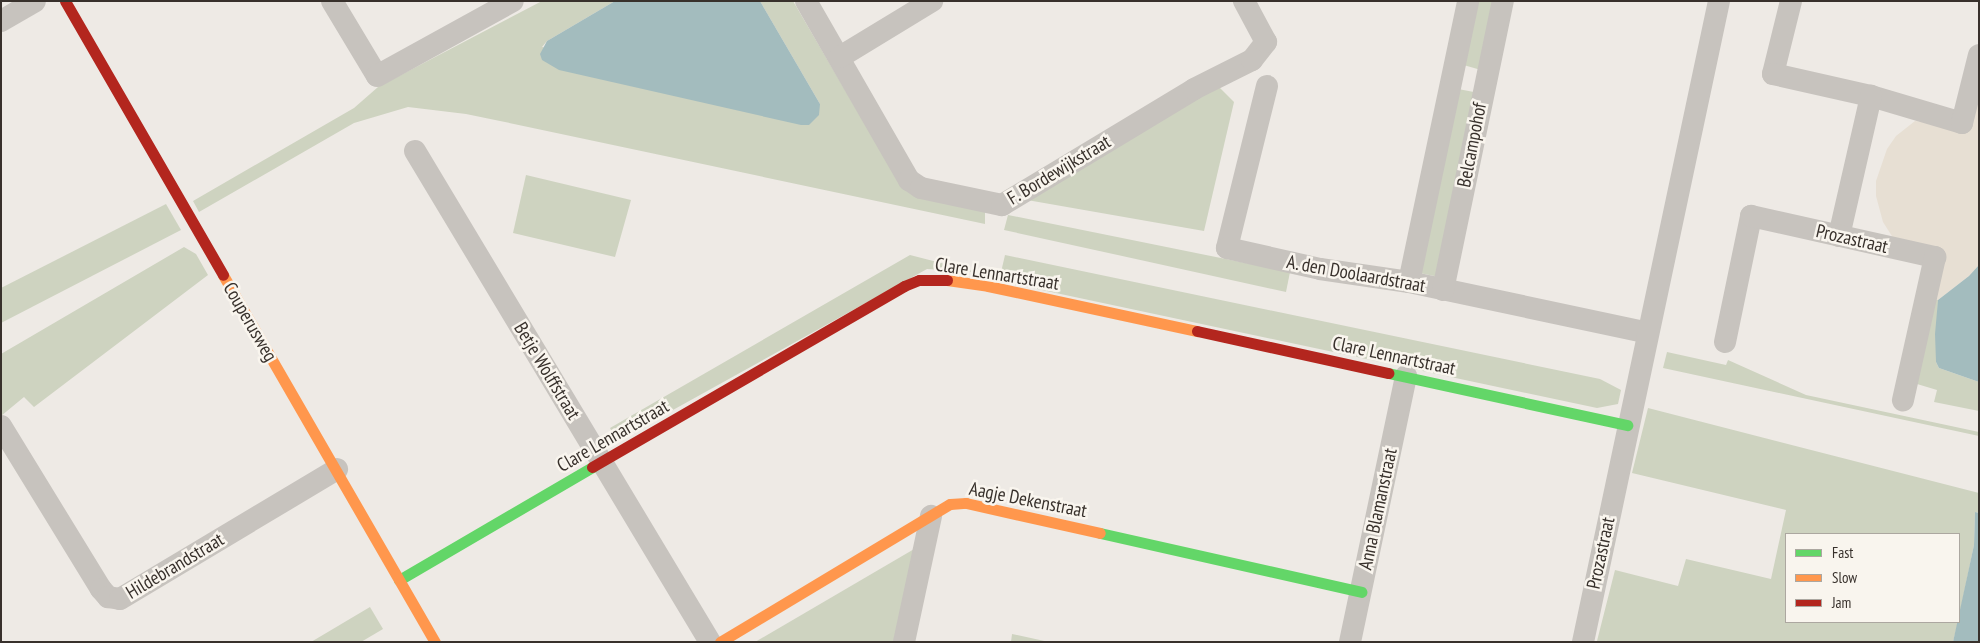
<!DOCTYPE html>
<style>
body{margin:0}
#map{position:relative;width:1980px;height:643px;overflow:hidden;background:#eeeae5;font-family:"PT Sans Narrow",sans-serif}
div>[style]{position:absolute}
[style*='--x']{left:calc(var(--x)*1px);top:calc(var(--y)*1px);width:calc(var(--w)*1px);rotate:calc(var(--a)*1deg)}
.green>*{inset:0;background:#ced3c0}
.plaza>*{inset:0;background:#e7dfd3}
.water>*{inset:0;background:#a3bcbe}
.street>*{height:22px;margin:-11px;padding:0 11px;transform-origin:11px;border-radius:11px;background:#c7c3be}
.fast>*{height:11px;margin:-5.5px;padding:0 5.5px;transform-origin:5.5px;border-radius:5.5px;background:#63d668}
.slow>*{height:11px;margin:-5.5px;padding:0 5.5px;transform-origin:5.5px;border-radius:5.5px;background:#ff974d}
.jam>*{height:11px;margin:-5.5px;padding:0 5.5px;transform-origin:5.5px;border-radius:5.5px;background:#b3261e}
span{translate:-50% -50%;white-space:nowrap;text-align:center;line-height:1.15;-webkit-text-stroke:5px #f9f5ee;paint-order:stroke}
.street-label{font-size:19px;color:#38312c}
.frame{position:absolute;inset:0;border:2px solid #38312c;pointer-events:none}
.legend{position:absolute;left:1785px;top:533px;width:175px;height:90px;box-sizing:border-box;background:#f9f5ee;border:1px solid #aca7a0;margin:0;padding:6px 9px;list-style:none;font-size:15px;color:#38312c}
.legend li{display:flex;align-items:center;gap:10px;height:25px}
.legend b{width:25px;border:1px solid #aca7a0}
</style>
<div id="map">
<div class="green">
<div style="clip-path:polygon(542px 1px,615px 1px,547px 41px,542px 47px,820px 104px,760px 1px,793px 1px,900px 184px,985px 212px,985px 224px,500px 121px,466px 114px,408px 107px,354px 123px,199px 212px,193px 201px,354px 108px,378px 87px)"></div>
<div style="clip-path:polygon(1473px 1px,1497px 1px,1481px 70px,1460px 64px)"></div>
<div style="clip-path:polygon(1218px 86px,1234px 102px,1204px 231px,1027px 200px)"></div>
<div style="clip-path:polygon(1453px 88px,1479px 93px,1439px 277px,1415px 272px)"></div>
<div style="clip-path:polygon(526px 175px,631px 200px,615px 257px,513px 233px)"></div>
<div style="clip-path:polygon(166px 204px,181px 230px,1px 323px,1px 288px)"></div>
<div style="clip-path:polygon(1008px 215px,1290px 272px,1286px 292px,1004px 230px)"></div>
<div style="clip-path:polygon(184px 247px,196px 254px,208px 275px,34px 407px,24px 397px,1px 416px,1px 354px)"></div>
<div style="clip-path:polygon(910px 255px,976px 272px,927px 269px,617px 441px,610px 428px)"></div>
<div style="clip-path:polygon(1005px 255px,1600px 379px,1621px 390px,1618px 404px,1597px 408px,999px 281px)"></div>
<div style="clip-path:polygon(1931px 297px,1938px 300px,1936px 362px,1939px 368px,1979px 382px,1979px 411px,1934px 402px,1937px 390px,1917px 384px)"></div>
<div style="clip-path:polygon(1667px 352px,1726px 365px,1728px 360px,1806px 395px,1979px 432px,1979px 436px,1663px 368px)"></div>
<div style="clip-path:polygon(1648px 408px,1979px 493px,1979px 513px,1975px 512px,1974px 545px,1959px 617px,1959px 534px,1786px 534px,1786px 622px,1958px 622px,1953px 642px,1597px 641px,1615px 570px,1678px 586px,1686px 559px,1771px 579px,1786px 510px,1632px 473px)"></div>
<div style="clip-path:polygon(921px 545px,899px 642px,755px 642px)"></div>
<div style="clip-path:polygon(370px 607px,383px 629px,361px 642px,311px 642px)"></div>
<div style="clip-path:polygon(1012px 634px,1049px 642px,1011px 642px)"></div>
</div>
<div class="plaza">
<div style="clip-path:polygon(1979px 85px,1979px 265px,1969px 276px,1938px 300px,1931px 297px,1938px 255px,1897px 244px,1883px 222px,1876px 196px,1876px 181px,1887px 149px,1896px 136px,1915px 121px,1968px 127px)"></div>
</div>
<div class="water">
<div style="clip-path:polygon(615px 1px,760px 1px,820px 104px,819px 115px,809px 125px,801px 125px,559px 70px,542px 60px,540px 54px,547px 41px)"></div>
<div style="clip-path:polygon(1979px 265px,1979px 382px,1939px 368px,1936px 362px,1935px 334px,1938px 300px,1969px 276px)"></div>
<div style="clip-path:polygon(1975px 512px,1979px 513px,1979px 642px,1953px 642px,1974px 545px)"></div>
</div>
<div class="street">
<div style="--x:332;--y:1;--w:87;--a:59"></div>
<div style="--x:377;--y:76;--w:155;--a:-28.9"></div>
<div style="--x:806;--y:1;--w:207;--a:60.1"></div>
<div style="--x:909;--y:180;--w:14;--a:34"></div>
<div style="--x:921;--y:188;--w:83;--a:11.9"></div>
<div style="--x:1002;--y:205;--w:224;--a:-31.1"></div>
<div style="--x:1194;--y:89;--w:65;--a:-26.6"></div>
<div style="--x:1252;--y:60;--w:23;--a:-52"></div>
<div style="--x:1266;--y:42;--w:47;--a:-118.2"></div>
<div style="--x:1791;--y:1;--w:75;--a:103.9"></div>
<div style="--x:1773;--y:74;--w:100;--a:12.7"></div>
<div style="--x:1871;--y:96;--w:95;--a:16.5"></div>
<div style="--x:1962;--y:123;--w:70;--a:-76"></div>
<div style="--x:1;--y:21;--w:39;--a:-30"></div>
<div style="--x:840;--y:57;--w:108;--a:-31.3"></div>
<div style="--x:1267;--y:86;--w:167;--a:103.9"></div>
<div style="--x:1227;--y:248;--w:95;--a:12.7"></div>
<div style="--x:1320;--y:269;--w:90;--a:8.3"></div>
<div style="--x:1409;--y:282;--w:244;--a:12"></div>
<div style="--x:415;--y:151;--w:573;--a:59"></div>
<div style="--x:1839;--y:236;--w:144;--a:-77.1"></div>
<div style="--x:1409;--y:282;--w:287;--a:-78.1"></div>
<div style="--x:1443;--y:290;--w:295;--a:-78.3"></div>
<div style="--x:1725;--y:342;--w:129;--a:-78.3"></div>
<div style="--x:1751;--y:216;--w:189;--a:12.6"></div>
<div style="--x:1935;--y:257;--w:147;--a:102.6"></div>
<div style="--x:1;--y:426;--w:191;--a:58.5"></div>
<div style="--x:101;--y:589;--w:11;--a:49"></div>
<div style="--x:108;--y:597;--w:12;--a:9"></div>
<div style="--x:120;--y:599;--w:253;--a:-30.9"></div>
<div style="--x:904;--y:642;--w:129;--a:-77.9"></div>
<div style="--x:1350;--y:642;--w:272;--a:-78.1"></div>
<div style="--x:1583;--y:642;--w:655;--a:-78.02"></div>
</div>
<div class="fast">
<div style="--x:1388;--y:373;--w:245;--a:12.3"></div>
<div style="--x:1100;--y:533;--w:268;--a:12.7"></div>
<div style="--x:399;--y:580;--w:224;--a:-30.3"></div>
</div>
<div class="slow">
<div style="--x:223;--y:275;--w:424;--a:60"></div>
<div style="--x:947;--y:280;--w:41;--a:8.3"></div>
<div style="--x:988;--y:286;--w:214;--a:12.2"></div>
<div style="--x:720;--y:642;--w:268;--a:-31"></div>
<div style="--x:950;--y:504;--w:16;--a:-4"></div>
<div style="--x:966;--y:503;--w:137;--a:12.6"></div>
</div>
<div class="jam">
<div style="--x:65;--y:1;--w:316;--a:60"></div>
<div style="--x:1197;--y:331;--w:196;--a:12.4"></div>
<div style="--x:592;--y:467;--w:361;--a:-30.1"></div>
<div style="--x:904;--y:286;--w:16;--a:-22"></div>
<div style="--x:919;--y:280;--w:28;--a:0"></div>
</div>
<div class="street-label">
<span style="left:1472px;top:145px;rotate:-79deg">Belcampohof</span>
<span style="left:1059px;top:170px;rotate:-31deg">F. Bordewijkstraat</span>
<span style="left:1852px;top:239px;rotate:13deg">Prozastraat</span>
<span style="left:997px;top:274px;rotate:9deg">Clare Lennartstraat</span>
<span style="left:1356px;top:274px;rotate:10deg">A. den Doolaardstraat</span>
<span style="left:250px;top:322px;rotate:60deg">Couperusweg</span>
<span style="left:1394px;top:356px;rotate:12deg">Clare Lennartstraat</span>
<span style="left:547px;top:371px;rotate:59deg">Betje Wolffstraat</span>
<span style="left:613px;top:436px;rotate:-30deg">Clare Lennartstraat</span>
<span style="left:1028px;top:500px;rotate:11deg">Aagje Dekenstraat</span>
<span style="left:1378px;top:509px;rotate:-78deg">Anna Blamanstraat</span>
<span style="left:1601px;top:553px;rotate:-78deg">Prozastraat</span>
<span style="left:175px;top:566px;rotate:-31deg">Hildebrandstraat</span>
</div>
<div class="frame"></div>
<ul class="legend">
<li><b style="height:6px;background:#63d668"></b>Fast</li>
<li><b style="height:6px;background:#ff974d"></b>Slow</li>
<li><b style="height:6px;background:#b3261e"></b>Jam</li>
</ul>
</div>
